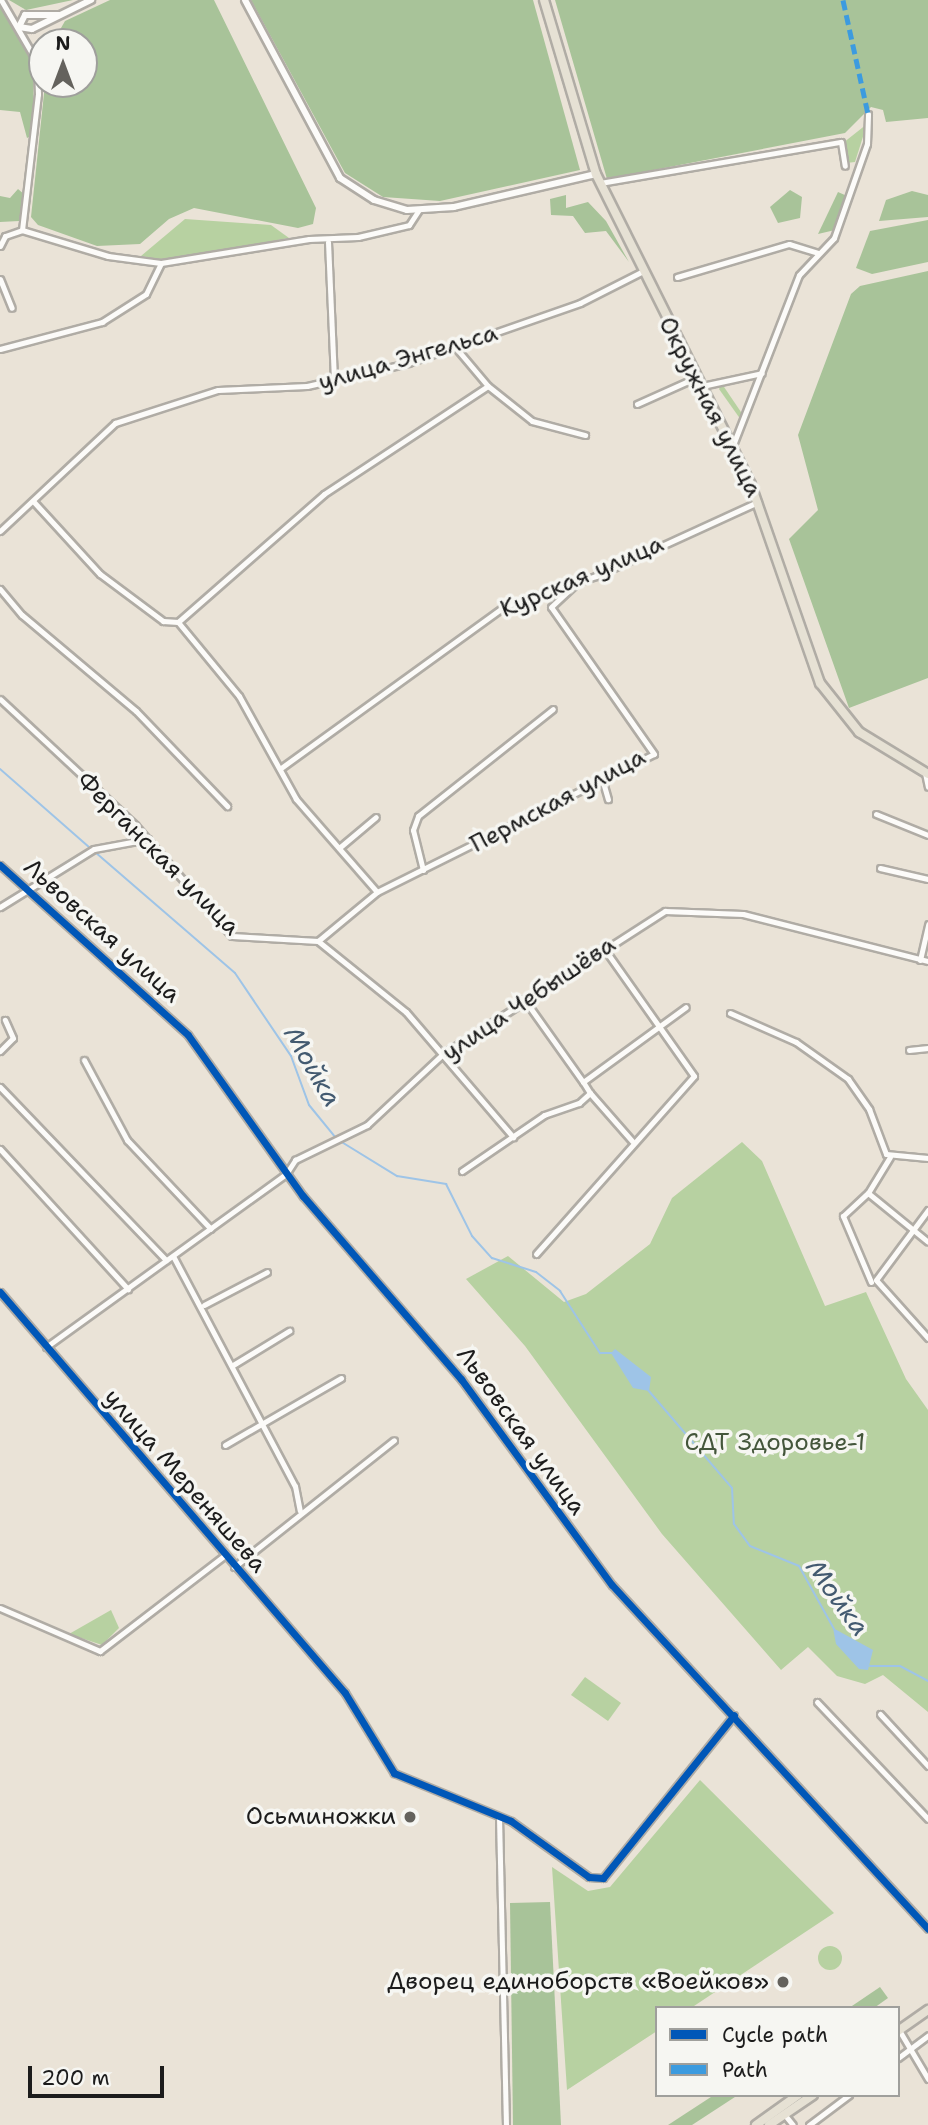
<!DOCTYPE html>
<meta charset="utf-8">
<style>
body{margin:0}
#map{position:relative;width:928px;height:2125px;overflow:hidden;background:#eae3d7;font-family:"Shantell Sans",sans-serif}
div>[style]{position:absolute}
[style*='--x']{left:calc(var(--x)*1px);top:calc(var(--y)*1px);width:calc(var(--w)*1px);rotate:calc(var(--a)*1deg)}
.green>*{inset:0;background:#b7d1a1}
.round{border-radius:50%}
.forest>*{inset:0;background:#a8c399}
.water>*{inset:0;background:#9ec4e7}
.stream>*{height:2px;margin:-1px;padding:0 1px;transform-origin:1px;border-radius:1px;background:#9ec4e7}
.roads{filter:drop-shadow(2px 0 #b0aca5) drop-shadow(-2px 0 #b0aca5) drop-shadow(0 2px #b0aca5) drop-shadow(0 -2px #b0aca5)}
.minor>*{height:5px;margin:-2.5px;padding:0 2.5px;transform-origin:2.5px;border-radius:2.5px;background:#fcfbf9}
.tertiary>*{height:6px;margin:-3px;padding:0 3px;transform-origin:3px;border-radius:3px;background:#fcfbf9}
.primary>*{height:8px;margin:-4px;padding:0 4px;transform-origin:4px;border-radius:4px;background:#e6e1d4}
.quiet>*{height:5px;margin-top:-2.5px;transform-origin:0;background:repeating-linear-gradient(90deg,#3c9bdf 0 10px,transparent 0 15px)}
.cycleway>*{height:7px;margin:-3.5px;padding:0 3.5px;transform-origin:3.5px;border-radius:3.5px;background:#0057b8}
.dots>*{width:19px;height:19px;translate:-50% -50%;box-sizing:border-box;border:4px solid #f6f6f2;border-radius:50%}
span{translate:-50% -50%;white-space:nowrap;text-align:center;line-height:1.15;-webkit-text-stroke:7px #f6f6f2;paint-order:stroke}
.street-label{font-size:24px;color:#1c1c1c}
.park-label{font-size:24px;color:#44563b}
.poi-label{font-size:24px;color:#1c1c1c}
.right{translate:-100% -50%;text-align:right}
.water-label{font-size:26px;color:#435a70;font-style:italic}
.legend{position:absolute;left:655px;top:2006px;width:245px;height:91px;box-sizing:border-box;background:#f6f6f2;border:2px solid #9f9f9c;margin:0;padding:9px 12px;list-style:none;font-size:21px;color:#1c1c1c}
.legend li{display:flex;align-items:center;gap:14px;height:35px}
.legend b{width:35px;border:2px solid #9f9f9c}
.north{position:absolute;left:28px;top:28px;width:70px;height:70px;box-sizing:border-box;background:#f6f6f2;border:2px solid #9f9f9c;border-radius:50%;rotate:0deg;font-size:19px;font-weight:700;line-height:28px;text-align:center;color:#1c1c1c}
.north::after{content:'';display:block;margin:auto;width:24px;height:32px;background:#64625d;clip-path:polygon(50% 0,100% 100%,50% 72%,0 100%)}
.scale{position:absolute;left:28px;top:2066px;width:136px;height:32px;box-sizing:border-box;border:4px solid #1c1c1c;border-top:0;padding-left:9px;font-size:21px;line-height:24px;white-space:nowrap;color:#1c1c1c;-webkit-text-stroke:5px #f6f6f2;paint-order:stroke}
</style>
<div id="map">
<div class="green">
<div style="clip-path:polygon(867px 124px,855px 162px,846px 163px,843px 143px)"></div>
<div style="clip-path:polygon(185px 219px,271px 225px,289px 238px,165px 260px,141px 256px)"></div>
<div style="clip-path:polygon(722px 384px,743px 415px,741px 420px,719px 389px)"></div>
<div style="clip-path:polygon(742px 1142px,762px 1161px,825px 1306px,866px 1292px,906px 1379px,928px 1410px,928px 1712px,883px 1675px,865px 1684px,837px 1676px,808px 1647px,781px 1670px,662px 1534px,525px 1346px,466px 1279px,508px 1256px,564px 1302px,586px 1294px,650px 1244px,672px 1198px)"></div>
<div style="clip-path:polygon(111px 1610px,119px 1628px,102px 1645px,69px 1634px)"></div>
<div style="clip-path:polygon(585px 1677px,621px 1703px,608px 1721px,571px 1695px)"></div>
<div style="clip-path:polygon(700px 1780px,834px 1913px,691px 2008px,657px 2008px,657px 2031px,567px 2090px,552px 1867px,588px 1891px,610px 1887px)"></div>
<div class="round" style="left:818px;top:1946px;width:24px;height:24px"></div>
</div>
<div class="forest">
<div style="clip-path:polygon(9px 0,73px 0,26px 10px)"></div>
<div style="clip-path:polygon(110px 0,214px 0,316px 208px,313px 224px,298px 228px,194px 208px,169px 219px,140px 244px,97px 246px,38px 225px,31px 217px,45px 84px,84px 84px,84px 42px,42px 42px,42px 59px,38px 46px,44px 39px,57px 35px,65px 21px)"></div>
<div style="clip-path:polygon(251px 0,533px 0,580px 170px,440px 201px,383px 197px,345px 173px)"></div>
<div style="clip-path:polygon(555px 0,928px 0,928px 118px,886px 122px,883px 110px,871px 107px,845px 133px,607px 179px)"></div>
<div style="clip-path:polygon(0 2px,34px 61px,33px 135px,27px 138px,20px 112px,0 110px)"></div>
<div style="clip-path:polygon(18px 189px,25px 195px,19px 221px,0 222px,0 196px,10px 198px)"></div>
<div style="clip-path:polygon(790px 190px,802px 197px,800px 218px,778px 223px,770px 207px)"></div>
<div style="clip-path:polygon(912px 191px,928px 195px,928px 217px,879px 221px,886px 200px)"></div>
<div style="clip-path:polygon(838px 192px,847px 196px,835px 230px,818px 234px)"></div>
<div style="clip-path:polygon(566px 195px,566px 208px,588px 202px,606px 221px,629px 262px,606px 231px,585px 233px,573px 216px,551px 215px,550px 199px)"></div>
<div style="clip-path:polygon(928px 220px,928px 262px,872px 274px,856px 268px,870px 231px)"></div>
<div style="clip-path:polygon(928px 271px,928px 678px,849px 708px,789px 539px,818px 510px,798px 435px,851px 294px,860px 286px)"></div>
<div style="clip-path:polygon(550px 1902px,561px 2125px,513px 2125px,510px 1903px)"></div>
<div style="clip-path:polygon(880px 1987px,888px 1998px,874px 2008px,849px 2008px)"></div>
<div style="clip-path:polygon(714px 2095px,738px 2095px,692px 2125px,668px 2125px)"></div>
</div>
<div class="water">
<div style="clip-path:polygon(615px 1349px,651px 1377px,649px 1391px,633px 1388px,611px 1353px)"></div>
<div style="clip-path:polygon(833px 1628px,873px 1650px,868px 1670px,859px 1669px,836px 1644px)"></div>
</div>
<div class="stream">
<div style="--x:0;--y:769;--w:121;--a:41.3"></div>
<div style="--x:95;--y:852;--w:185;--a:40.8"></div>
<div style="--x:235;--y:973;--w:100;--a:56"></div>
<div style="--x:291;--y:1056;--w:52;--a:69.8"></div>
<div style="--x:309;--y:1105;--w:43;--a:50.7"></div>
<div style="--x:340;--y:1141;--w:67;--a:31.6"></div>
<div style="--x:397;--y:1176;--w:50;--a:9.3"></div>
<div style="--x:446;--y:1184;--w:58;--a:63.4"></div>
<div style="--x:472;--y:1236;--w:30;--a:48"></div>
<div style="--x:492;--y:1258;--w:46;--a:17.7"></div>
<div style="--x:536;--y:1272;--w:31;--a:38"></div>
<div style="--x:560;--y:1291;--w:74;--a:57.2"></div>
<div style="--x:600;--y:1353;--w:13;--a:0"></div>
<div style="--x:648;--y:1390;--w:129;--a:49.4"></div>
<div style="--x:732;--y:1488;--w:36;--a:87"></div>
<div style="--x:734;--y:1524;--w:27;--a:54"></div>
<div style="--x:750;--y:1546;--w:53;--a:22.2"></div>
<div style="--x:799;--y:1566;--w:72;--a:60.9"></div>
<div style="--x:870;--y:1666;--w:30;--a:0"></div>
<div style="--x:900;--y:1666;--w:32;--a:28"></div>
</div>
<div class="roads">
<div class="minor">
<div style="--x:600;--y:183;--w:244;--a:-9.7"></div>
<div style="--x:841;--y:142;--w:24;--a:81"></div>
<div style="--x:22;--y:230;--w:90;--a:16.8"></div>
<div style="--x:108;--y:256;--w:53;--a:7.5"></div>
<div style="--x:328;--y:242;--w:140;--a:87.5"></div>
<div style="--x:0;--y:246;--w:11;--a:-63"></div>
<div style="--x:5;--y:236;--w:18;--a:-19"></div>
<div style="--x:22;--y:230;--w:137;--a:-83.3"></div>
<div style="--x:38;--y:94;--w:32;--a:-92"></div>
<div style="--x:37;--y:62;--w:72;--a:-120.1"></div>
<div style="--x:677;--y:277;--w:117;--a:-16.4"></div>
<div style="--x:789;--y:244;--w:31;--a:17"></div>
<div style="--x:0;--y:279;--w:31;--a:68"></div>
<div style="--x:0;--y:349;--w:106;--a:-14.8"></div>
<div style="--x:102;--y:322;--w:52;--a:-32.5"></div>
<div style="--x:146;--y:294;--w:34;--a:-64"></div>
<div style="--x:161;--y:263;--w:150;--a:-9.2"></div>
<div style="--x:309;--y:239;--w:49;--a:-2.3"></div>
<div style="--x:358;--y:237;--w:52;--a:-13.2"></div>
<div style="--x:409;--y:225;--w:17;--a:-57"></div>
<div style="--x:488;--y:386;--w:56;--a:38.5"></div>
<div style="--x:532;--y:421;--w:55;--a:14.8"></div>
<div style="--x:702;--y:386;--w:61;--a:-12.2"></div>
<div style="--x:637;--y:404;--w:66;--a:-24.2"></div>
<div style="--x:733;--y:445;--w:182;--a:-68.8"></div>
<div style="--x:799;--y:275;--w:51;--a:-46.6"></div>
<div style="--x:834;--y:238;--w:100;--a:-70.7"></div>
<div style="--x:867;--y:144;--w:30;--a:-88"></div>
<div style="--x:33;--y:501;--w:99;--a:47.5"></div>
<div style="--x:100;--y:574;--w:79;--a:36.7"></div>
<div style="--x:163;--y:621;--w:15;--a:4"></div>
<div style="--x:178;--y:622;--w:194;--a:-41.2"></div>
<div style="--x:324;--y:494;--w:196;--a:-33.4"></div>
<div style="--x:488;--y:386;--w:50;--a:-130.1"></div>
<div style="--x:0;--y:531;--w:158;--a:-43.2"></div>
<div style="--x:115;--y:423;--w:108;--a:-17.8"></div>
<div style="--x:218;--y:390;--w:89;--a:-2.6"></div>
<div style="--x:307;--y:386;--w:104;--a:-12.8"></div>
<div style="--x:408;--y:363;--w:182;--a:-19.2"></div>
<div style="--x:580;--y:303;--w:68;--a:-26.9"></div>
<div style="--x:0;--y:589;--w:34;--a:50"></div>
<div style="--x:22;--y:615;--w:149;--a:40.1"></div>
<div style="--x:136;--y:711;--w:132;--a:46.2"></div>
<div style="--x:178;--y:622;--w:96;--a:50.5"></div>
<div style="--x:239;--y:696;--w:118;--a:61"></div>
<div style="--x:296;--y:799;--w:123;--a:48.9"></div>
<div style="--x:0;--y:699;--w:185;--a:43"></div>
<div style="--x:135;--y:825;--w:147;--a:48.9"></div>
<div style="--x:232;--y:936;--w:86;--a:3.3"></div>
<div style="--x:318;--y:941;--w:113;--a:38.9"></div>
<div style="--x:406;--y:1012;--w:165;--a:49.4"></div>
<div style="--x:281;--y:768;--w:276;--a:-35.9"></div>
<div style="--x:505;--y:606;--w:96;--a:-18.2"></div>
<div style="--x:596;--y:576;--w:178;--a:-24.6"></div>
<div style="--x:925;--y:773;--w:14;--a:78"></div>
<div style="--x:603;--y:782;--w:18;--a:74"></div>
<div style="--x:876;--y:814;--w:56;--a:22"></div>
<div style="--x:339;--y:848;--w:48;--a:-40"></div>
<div style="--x:0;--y:865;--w:253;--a:42.1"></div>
<div style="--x:188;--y:1035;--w:198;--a:54.5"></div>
<div style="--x:303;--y:1196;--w:242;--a:49.2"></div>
<div style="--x:461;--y:1379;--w:255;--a:53.8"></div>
<div style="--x:612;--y:1585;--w:467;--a:47.4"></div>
<div style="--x:880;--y:868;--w:49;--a:12.9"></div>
<div style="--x:423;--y:870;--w:41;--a:-104"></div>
<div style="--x:413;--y:830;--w:15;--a:-70"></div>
<div style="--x:418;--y:816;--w:172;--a:-38.4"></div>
<div style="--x:0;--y:907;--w:110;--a:-31.7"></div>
<div style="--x:94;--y:849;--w:55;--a:-10.5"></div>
<div style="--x:318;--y:941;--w:77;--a:-39.7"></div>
<div style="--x:377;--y:892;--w:309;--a:-26.5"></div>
<div style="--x:654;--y:754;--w:179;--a:-125"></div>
<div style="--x:551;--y:607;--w:37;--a:-43"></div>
<div style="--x:920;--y:960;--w:37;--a:-77"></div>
<div style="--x:524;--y:999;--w:102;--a:54.6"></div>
<div style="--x:730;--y:1013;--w:72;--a:23.7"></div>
<div style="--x:796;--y:1042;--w:64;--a:35.4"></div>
<div style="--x:848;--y:1079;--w:37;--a:55"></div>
<div style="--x:869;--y:1109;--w:48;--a:69.3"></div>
<div style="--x:886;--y:1154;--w:42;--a:5.4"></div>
<div style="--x:909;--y:1050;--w:19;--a:-6"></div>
<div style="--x:0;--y:1051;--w:18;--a:-45"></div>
<div style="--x:13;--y:1038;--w:20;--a:-114"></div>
<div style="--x:84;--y:1060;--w:91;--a:61.7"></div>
<div style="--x:127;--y:1140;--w:122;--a:46.7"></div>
<div style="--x:0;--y:1087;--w:240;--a:46.2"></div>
<div style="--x:590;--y:1093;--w:64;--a:48.8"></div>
<div style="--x:0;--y:1149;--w:190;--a:47.6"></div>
<div style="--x:462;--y:1171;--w:99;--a:-34.3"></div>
<div style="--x:544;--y:1115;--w:37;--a:-19"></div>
<div style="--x:579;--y:1103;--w:15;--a:-42"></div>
<div style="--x:590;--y:1093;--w:13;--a:-122"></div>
<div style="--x:583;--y:1082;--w:127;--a:-36.1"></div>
<div style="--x:868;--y:1193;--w:77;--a:39.2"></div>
<div style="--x:928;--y:1210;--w:87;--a:126.6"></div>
<div style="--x:876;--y:1280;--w:78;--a:48.1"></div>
<div style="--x:536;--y:1254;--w:238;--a:-48.4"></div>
<div style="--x:694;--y:1076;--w:158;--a:-125.2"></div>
<div style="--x:173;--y:1256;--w:260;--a:62.1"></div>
<div style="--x:295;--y:1486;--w:25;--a:79"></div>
<div style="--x:871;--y:1282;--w:72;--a:-113"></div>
<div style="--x:843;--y:1216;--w:34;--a:-43"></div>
<div style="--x:868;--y:1193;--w:42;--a:-58.6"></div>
<div style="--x:0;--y:1292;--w:529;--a:49.29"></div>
<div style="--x:345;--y:1693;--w:94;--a:58.5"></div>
<div style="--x:394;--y:1773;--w:126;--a:22.3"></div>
<div style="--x:511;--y:1821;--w:96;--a:35.7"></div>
<div style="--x:589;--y:1877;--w:14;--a:4"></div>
<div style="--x:603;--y:1878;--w:209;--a:-51.2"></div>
<div style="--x:204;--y:1305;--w:71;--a:-27.6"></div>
<div style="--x:46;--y:1347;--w:296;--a:-35.8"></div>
<div style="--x:286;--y:1174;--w:17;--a:-57"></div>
<div style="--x:295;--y:1160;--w:80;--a:-25.9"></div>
<div style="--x:367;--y:1125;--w:104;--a:-43.1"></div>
<div style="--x:443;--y:1054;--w:264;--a:-32.8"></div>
<div style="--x:665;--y:911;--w:78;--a:2.2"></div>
<div style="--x:743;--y:914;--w:191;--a:14.3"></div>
<div style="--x:233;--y:1365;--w:66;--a:-31.3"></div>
<div style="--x:225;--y:1445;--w:134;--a:-30"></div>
<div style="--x:234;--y:1567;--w:204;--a:-38.4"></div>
<div style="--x:0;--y:1608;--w:109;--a:23.3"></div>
<div style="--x:100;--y:1651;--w:156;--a:-37.5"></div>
<div style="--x:817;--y:1702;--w:161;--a:46.5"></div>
<div style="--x:880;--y:1714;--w:71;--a:47.3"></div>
<div style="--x:499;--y:1817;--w:308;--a:88.7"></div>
<div style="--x:899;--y:2030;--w:57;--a:59.4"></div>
<div style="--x:898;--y:2058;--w:38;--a:-37"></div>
<div style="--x:784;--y:2114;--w:14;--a:51"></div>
<div style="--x:809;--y:2125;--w:50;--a:-36.9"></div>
</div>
<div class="tertiary">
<div style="--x:245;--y:0;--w:202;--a:61.9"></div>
<div style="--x:340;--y:178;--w:40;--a:32.9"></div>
<div style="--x:374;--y:200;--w:34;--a:17"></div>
<div style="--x:407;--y:210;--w:47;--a:-3.7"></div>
<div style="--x:454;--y:207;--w:146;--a:-13.1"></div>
<div style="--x:59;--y:15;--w:34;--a:180"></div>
<div style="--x:25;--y:15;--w:13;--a:117"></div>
<div style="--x:19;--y:27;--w:13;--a:9"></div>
<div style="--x:32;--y:29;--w:66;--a:-26.2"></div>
</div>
<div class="primary">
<div style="--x:544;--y:0;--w:182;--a:73.4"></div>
<div style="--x:596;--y:174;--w:347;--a:63.5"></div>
<div style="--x:751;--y:485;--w:210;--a:70.8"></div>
<div style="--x:820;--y:683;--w:63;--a:51.5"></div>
<div style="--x:859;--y:732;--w:81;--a:31.3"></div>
<div style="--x:898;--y:2031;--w:37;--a:-35"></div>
<div style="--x:756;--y:2125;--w:52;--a:-35.5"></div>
<div style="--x:769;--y:2125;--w:53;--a:-34.3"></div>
</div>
</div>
<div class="quiet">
<div style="--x:843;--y:0;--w:117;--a:77.6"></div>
</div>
<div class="cycleway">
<div style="--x:0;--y:865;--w:253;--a:42.1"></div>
<div style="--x:188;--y:1035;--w:198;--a:54.5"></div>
<div style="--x:303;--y:1196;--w:242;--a:49.2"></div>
<div style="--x:461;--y:1379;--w:255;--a:53.8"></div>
<div style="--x:612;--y:1585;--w:467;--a:47.4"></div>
<div style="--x:0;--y:1292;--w:529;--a:49.29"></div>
<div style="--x:345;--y:1693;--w:94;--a:58.5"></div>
<div style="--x:394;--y:1773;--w:126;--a:22.3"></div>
<div style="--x:511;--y:1821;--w:96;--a:35.7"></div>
<div style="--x:589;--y:1877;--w:14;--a:4"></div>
<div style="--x:603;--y:1878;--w:209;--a:-51.2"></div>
</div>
<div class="dots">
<div style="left:410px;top:1817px;background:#64625d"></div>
<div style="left:783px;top:1982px;background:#64625d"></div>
</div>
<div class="street-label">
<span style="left:408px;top:358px;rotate:-16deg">улица Энгельса</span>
<span style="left:710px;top:407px;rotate:63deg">Окружная улица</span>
<span style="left:582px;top:577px;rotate:-23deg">Курская улица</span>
<span style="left:558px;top:801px;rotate:-28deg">Пермская улица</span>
<span style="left:158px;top:854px;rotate:45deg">Ферганская улица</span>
<span style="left:102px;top:931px;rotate:42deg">Львовская улица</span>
<span style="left:529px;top:999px;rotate:-34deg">улица Чебышёва</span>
<span style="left:521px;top:1431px;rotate:54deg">Львовская улица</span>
<span style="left:185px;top:1481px;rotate:49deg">улица Мереняшева</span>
</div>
<div class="park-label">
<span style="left:775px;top:1443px">СДТ Здоровье-1</span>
</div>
<div class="poi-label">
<span class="right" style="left:396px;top:1817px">Осьминожки</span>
<span class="right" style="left:769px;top:1982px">Дворец единоборств «Воейков»</span>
</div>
<div class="water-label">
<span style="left:313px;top:1066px;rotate:60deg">Мойка</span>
<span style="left:838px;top:1597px;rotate:54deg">Мойка</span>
</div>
<ul class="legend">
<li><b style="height:9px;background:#0057b8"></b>Cycle path</li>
<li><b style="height:9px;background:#3c9bdf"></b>Path</li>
</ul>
<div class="north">N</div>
<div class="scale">200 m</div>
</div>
